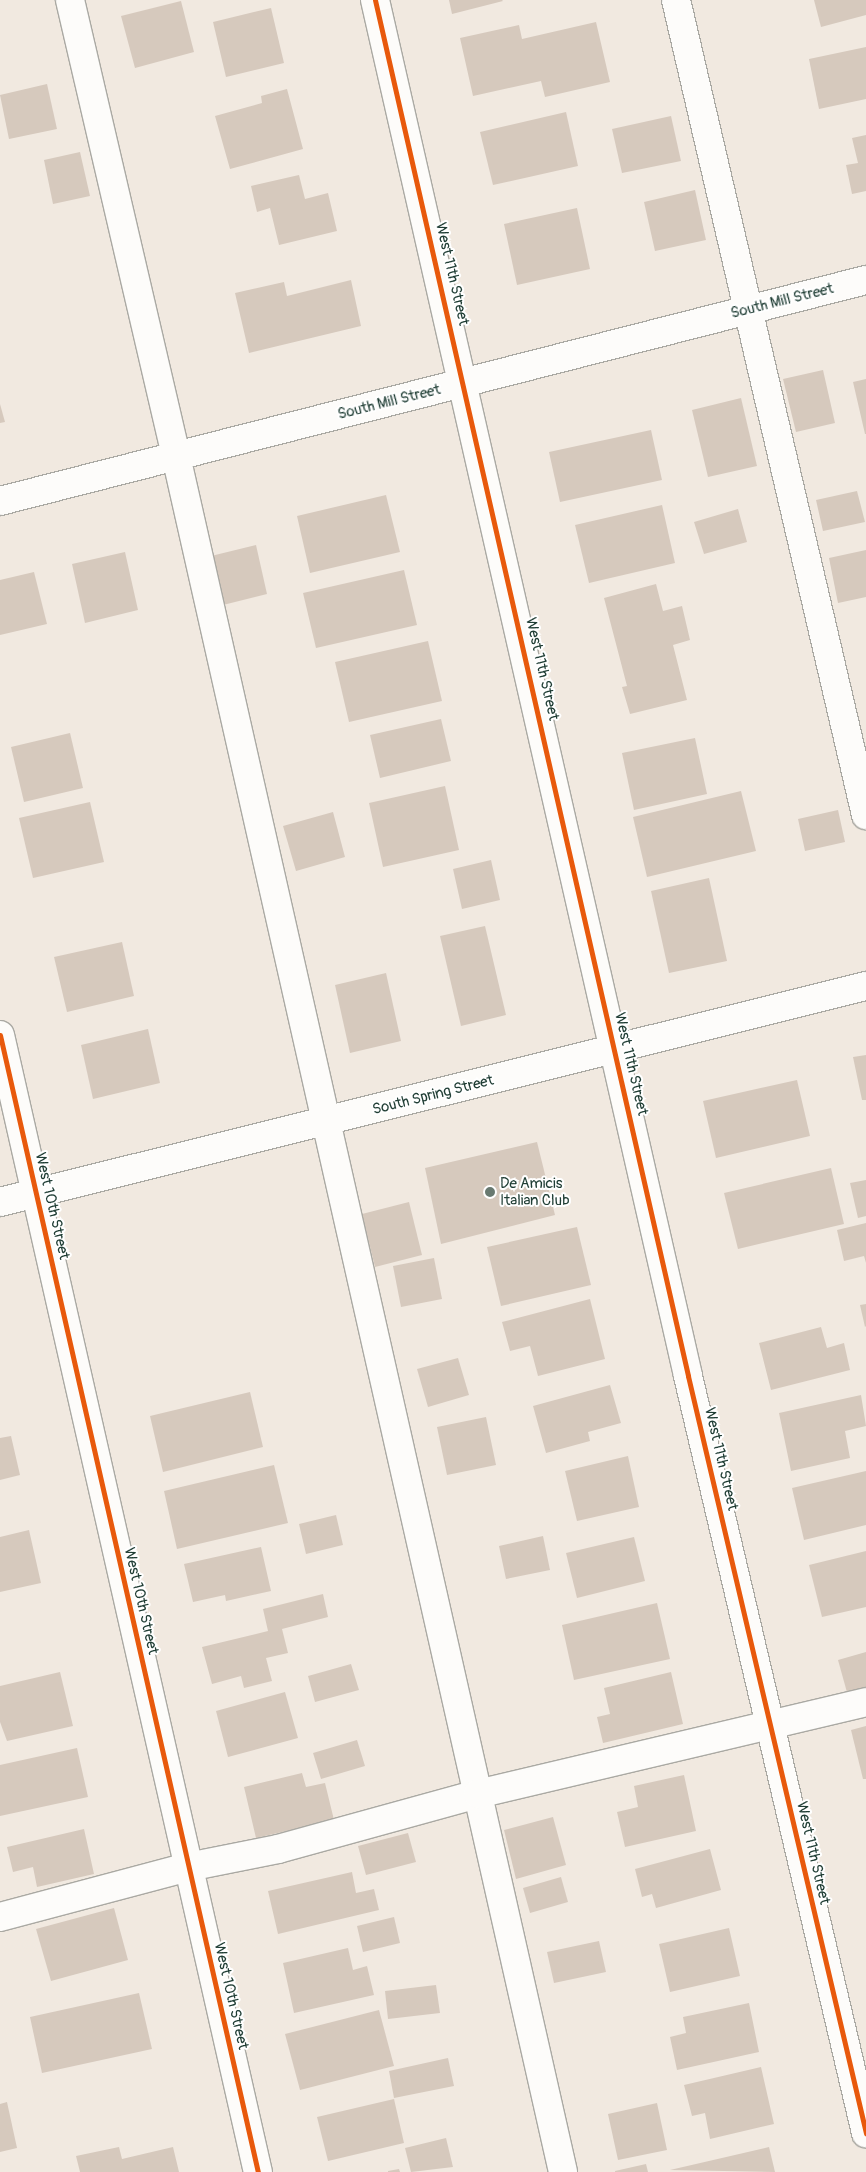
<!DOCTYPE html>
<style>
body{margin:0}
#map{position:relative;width:866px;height:2172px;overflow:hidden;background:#f1e9e0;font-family:Pangolin,sans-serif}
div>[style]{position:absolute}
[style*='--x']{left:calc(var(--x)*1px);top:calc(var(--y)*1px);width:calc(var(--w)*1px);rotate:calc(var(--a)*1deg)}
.building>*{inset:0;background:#d6c9bd}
.roads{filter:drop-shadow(1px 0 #aaa9a3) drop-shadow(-1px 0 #aaa9a3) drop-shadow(0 1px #aaa9a3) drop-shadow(0 -1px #aaa9a3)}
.minor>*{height:28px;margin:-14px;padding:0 14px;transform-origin:14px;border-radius:14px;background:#fdfcfa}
.cycleway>*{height:5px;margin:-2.5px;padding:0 2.5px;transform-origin:2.5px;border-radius:2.5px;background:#e8590c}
.dots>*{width:14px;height:14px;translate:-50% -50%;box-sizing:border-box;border:2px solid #fff;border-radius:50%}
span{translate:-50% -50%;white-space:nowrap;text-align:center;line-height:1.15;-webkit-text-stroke:4px #fff;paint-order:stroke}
.street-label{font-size:15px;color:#1f3d34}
.poi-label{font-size:15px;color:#1f3d34}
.left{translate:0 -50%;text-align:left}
</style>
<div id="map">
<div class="building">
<div style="clip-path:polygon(449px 0,502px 0,503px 1px,452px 14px)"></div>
<div style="clip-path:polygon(814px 0,866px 0,866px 15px,821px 27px)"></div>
<div style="clip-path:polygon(181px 1px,194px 52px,135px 68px,121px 16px)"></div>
<div style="clip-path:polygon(271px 8px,284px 63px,226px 77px,213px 22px)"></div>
<div style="clip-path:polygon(596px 22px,610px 82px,545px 97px,541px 81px,473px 96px,460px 38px,519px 25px,522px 39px)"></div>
<div style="clip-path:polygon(866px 47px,866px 99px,819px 109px,809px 59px)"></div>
<div style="clip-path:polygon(47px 84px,57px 129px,9px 139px,0 95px)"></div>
<div style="clip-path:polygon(287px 89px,303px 149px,230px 169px,215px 116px,262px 103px,261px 96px)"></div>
<div style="clip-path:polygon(566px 112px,578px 166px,493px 185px,480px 132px)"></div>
<div style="clip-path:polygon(671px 116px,681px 161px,622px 173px,612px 129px)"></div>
<div style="clip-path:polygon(866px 135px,866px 191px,852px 194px,846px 165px,858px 163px,852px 138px)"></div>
<div style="clip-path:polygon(80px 152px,90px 196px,53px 204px,44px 160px)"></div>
<div style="clip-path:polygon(299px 175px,305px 199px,328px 193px,337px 231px,279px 245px,270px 208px,257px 212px,251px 186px)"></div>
<div style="clip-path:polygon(695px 190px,706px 240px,655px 251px,644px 202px)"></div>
<div style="clip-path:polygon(577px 208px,590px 269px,517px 285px,504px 224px)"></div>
<div style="clip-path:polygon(351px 280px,361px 326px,249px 353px,235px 293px,284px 282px,287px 296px)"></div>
<div style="clip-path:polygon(823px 370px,835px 423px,796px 432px,783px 379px)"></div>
<div style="clip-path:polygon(866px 379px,866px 434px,865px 434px,853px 382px)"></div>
<div style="clip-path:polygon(741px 398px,757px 466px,708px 477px,692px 410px)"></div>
<div style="clip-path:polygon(0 404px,5px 422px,0 423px)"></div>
<div style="clip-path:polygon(651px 430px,662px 480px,560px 502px,549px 452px)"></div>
<div style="clip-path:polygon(857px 491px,865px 522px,823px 531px,816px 500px)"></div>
<div style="clip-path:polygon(386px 495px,400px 552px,310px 573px,297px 516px)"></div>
<div style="clip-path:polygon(662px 505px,675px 563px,589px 583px,575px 525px)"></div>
<div style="clip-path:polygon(738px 509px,747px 542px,704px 554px,694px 522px)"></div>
<div style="clip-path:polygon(256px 545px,267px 594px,219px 606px,207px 557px)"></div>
<div style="clip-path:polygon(866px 550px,866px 597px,838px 603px,829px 558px)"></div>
<div style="clip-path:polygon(125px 552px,138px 610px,85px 623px,72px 564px)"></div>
<div style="clip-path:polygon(404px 570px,417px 625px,316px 648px,303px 593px)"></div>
<div style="clip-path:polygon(34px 572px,47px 624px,0 635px,0 580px)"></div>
<div style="clip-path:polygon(656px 584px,663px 611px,682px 606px,690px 640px,673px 645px,687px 700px,630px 714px,622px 687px,627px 686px,604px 598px)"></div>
<div style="clip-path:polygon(428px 641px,442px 701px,349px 722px,335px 662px)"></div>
<div style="clip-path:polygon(441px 719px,451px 761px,380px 778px,370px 735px)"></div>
<div style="clip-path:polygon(70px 733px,83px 788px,24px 802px,11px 747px)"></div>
<div style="clip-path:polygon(695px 738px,707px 794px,634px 810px,622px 753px)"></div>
<div style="clip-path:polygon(445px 786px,459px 850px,383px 867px,369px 803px)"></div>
<div style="clip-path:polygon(741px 791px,756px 851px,647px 877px,633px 817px)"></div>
<div style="clip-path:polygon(90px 802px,104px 862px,33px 878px,19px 818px)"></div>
<div style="clip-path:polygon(838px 810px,845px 842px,805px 851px,798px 819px)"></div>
<div style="clip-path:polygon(333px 812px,345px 857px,296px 871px,283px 826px)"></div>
<div style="clip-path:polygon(491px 860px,500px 900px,462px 909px,453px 869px)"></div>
<div style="clip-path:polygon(709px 878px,727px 961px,669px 973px,651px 891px)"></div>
<div style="clip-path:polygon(485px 926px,506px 1015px,461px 1026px,440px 936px)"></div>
<div style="clip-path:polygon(122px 942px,134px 996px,67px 1012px,54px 957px)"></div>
<div style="clip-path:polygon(386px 973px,401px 1041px,350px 1053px,335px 985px)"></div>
<div style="clip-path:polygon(148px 1029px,160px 1083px,93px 1099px,81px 1045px)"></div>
<div style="clip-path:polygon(866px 1055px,866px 1100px,862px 1100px,853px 1057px)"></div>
<div style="clip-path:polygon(797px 1080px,810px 1136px,716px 1158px,703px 1101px)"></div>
<div style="clip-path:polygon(537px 1142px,555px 1215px,441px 1244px,425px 1168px)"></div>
<div style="clip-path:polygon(831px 1168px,844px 1224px,738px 1249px,724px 1193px)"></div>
<div style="clip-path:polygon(866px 1180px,866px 1216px,858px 1218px,850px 1183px)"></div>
<div style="clip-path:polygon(409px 1202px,422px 1255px,375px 1267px,362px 1214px)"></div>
<div style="clip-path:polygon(866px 1223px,866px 1263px,864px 1256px,844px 1261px,837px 1230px)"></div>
<div style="clip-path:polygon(577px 1227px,591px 1285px,501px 1306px,487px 1247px)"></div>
<div style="clip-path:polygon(434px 1258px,442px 1299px,401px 1307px,393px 1266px)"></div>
<div style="clip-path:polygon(590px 1299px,605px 1359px,538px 1376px,530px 1346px,510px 1351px,502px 1322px)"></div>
<div style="clip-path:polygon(866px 1304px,866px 1326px,865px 1327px,860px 1305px)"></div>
<div style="clip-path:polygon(821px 1327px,827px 1348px,844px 1343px,850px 1370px,771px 1390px,759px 1343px)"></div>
<div style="clip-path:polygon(458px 1358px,469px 1395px,428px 1407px,417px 1369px)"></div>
<div style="clip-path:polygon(610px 1385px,621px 1423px,588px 1432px,590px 1441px,546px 1453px,533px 1406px)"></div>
<div style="clip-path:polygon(250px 1392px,263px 1447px,163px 1472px,150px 1416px)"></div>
<div style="clip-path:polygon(861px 1395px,866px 1426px,845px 1431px,850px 1458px,791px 1471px,779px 1413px)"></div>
<div style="clip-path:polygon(486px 1417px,496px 1465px,447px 1475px,437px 1427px)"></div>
<div style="clip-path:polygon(11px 1436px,20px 1475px,0 1480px,0 1438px)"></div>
<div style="clip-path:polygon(628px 1456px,639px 1507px,577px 1521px,565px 1471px)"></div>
<div style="clip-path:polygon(274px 1465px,288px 1523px,177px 1549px,164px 1491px)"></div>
<div style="clip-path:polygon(866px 1471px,866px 1525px,804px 1540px,792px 1488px)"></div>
<div style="clip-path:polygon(336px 1515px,343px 1545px,306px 1554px,299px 1524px)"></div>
<div style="clip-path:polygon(29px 1530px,41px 1583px,0 1592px,0 1537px)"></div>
<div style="clip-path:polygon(543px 1536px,550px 1570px,506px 1579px,499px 1546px)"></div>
<div style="clip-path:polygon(634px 1537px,645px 1581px,577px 1598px,566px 1553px)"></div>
<div style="clip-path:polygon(261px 1547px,271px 1591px,226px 1601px,225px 1595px,193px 1602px,184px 1564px)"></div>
<div style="clip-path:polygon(866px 1551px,866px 1607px,822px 1617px,809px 1565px)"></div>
<div style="clip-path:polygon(323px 1594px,328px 1617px,282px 1629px,288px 1653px,266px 1658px,272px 1681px,244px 1688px,241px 1676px,212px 1684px,202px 1647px,268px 1631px,263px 1609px)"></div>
<div style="clip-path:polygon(657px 1603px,670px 1659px,574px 1680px,562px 1625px)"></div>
<div style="clip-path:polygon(866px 1652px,866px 1691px,848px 1696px,838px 1660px)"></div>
<div style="clip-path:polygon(351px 1664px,359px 1690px,315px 1702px,308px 1676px)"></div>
<div style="clip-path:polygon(60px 1672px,73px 1726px,7px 1741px,0 1722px,0 1686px)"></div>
<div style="clip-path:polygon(671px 1672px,683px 1724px,603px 1743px,597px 1717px,610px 1714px,604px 1688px)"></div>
<div style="clip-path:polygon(285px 1692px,298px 1738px,228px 1757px,216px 1711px)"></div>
<div style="clip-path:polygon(866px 1726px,866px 1779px,863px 1779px,851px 1730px)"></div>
<div style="clip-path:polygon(357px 1740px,365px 1766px,321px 1779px,313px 1753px)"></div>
<div style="clip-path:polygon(77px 1748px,88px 1797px,0 1816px,0 1765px)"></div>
<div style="clip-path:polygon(302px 1773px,306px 1787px,325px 1783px,334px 1820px,256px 1838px,244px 1787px)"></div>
<div style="clip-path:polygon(684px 1775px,696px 1831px,625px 1847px,617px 1812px,638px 1807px,634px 1786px)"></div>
<div style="clip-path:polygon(553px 1817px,566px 1865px,516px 1879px,504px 1830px)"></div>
<div style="clip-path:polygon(84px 1829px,94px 1874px,37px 1887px,33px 1867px,13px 1872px,7px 1847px)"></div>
<div style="clip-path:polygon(408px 1833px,416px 1862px,366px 1875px,358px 1846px)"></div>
<div style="clip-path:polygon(710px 1849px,721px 1890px,656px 1908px,652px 1894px,642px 1897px,635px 1869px)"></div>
<div style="clip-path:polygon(352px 1872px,356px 1893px,374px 1889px,379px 1910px,278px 1934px,268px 1891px)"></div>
<div style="clip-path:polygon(561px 1877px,568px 1902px,530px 1913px,523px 1888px)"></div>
<div style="clip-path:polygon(114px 1908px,128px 1960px,51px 1981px,36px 1929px)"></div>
<div style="clip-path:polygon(394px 1917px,400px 1943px,363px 1952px,357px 1926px)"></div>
<div style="clip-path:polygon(729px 1928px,740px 1976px,670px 1992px,659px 1944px)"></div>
<div style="clip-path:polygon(599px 1941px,606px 1972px,554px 1983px,547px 1952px)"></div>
<div style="clip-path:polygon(348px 1948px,353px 1970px,367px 1966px,374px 1995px,294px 2013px,283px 1963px)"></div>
<div style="clip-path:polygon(436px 1985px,440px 2013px,388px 2019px,385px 1991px)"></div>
<div style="clip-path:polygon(139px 1993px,152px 2049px,42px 2073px,30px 2017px)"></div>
<div style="clip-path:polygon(749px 2003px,759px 2052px,677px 2070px,670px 2037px,686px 2033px,683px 2017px)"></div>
<div style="clip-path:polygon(379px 2010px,394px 2066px,300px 2090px,285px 2034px)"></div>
<div style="clip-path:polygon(448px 2058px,454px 2086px,394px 2098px,389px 2071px)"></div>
<div style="clip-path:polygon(761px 2067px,774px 2124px,710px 2139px,705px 2113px,692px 2116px,684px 2085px)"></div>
<div style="clip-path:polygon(394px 2099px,404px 2143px,328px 2161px,317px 2117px)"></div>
<div style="clip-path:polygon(7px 2102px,17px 2148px,0 2152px,0 2104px)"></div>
<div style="clip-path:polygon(657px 2103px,667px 2150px,618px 2160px,608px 2114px)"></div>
<div style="clip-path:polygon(446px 2138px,453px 2167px,411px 2172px,405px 2148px)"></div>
<div style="clip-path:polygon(119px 2147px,122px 2159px,173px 2147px,179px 2172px,80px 2172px,76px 2156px)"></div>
<div style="clip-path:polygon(769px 2147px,775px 2172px,670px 2170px)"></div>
<div style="clip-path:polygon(646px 2164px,648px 2172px,615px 2172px,615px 2171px)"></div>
<div style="clip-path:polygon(399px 2169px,400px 2172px,388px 2172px,388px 2171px)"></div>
</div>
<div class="roads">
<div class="minor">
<div style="--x:70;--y:0;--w:468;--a:76.9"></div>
<div style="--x:176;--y:456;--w:1759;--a:77.29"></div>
<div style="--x:375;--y:0;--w:1411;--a:77.18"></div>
<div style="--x:688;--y:1376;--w:778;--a:76.77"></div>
<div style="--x:676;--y:0;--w:837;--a:76.88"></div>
<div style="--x:0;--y:501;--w:894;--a:-14.32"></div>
<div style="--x:0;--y:1035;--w:1166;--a:77.22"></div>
<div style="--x:0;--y:1202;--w:893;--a:-14.01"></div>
<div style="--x:0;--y:1917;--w:195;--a:-14.9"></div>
<div style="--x:188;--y:1867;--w:92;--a:-11.3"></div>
<div style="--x:278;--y:1849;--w:207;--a:-15.4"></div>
<div style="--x:478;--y:1794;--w:399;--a:-13.3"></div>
</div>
</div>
<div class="cycleway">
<div style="--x:375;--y:0;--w:1411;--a:77.18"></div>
<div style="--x:688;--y:1376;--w:778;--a:76.77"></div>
<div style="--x:0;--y:1035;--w:1166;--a:77.22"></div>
</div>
<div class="dots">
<div style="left:490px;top:1192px;background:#687970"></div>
</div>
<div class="street-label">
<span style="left:452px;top:274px;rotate:77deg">West 11th Street</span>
<span style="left:782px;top:301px;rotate:-14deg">South Mill Street</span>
<span style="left:389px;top:402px;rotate:-14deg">South Mill Street</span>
<span style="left:542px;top:669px;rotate:77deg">West 11th Street</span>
<span style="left:631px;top:1064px;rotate:77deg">West 11th Street</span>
<span style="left:433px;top:1095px;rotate:-14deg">South Spring Street</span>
<span style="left:52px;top:1206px;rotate:77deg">West 10th Street</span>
<span style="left:721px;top:1459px;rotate:77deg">West 11th Street</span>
<span style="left:141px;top:1601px;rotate:77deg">West 10th Street</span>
<span style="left:813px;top:1853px;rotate:77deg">West 11th Street</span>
<span style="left:231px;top:1996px;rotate:77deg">West 10th Street</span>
</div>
<div class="poi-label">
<span class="left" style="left:500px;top:1192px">De Amicis<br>Italian Club</span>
</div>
</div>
